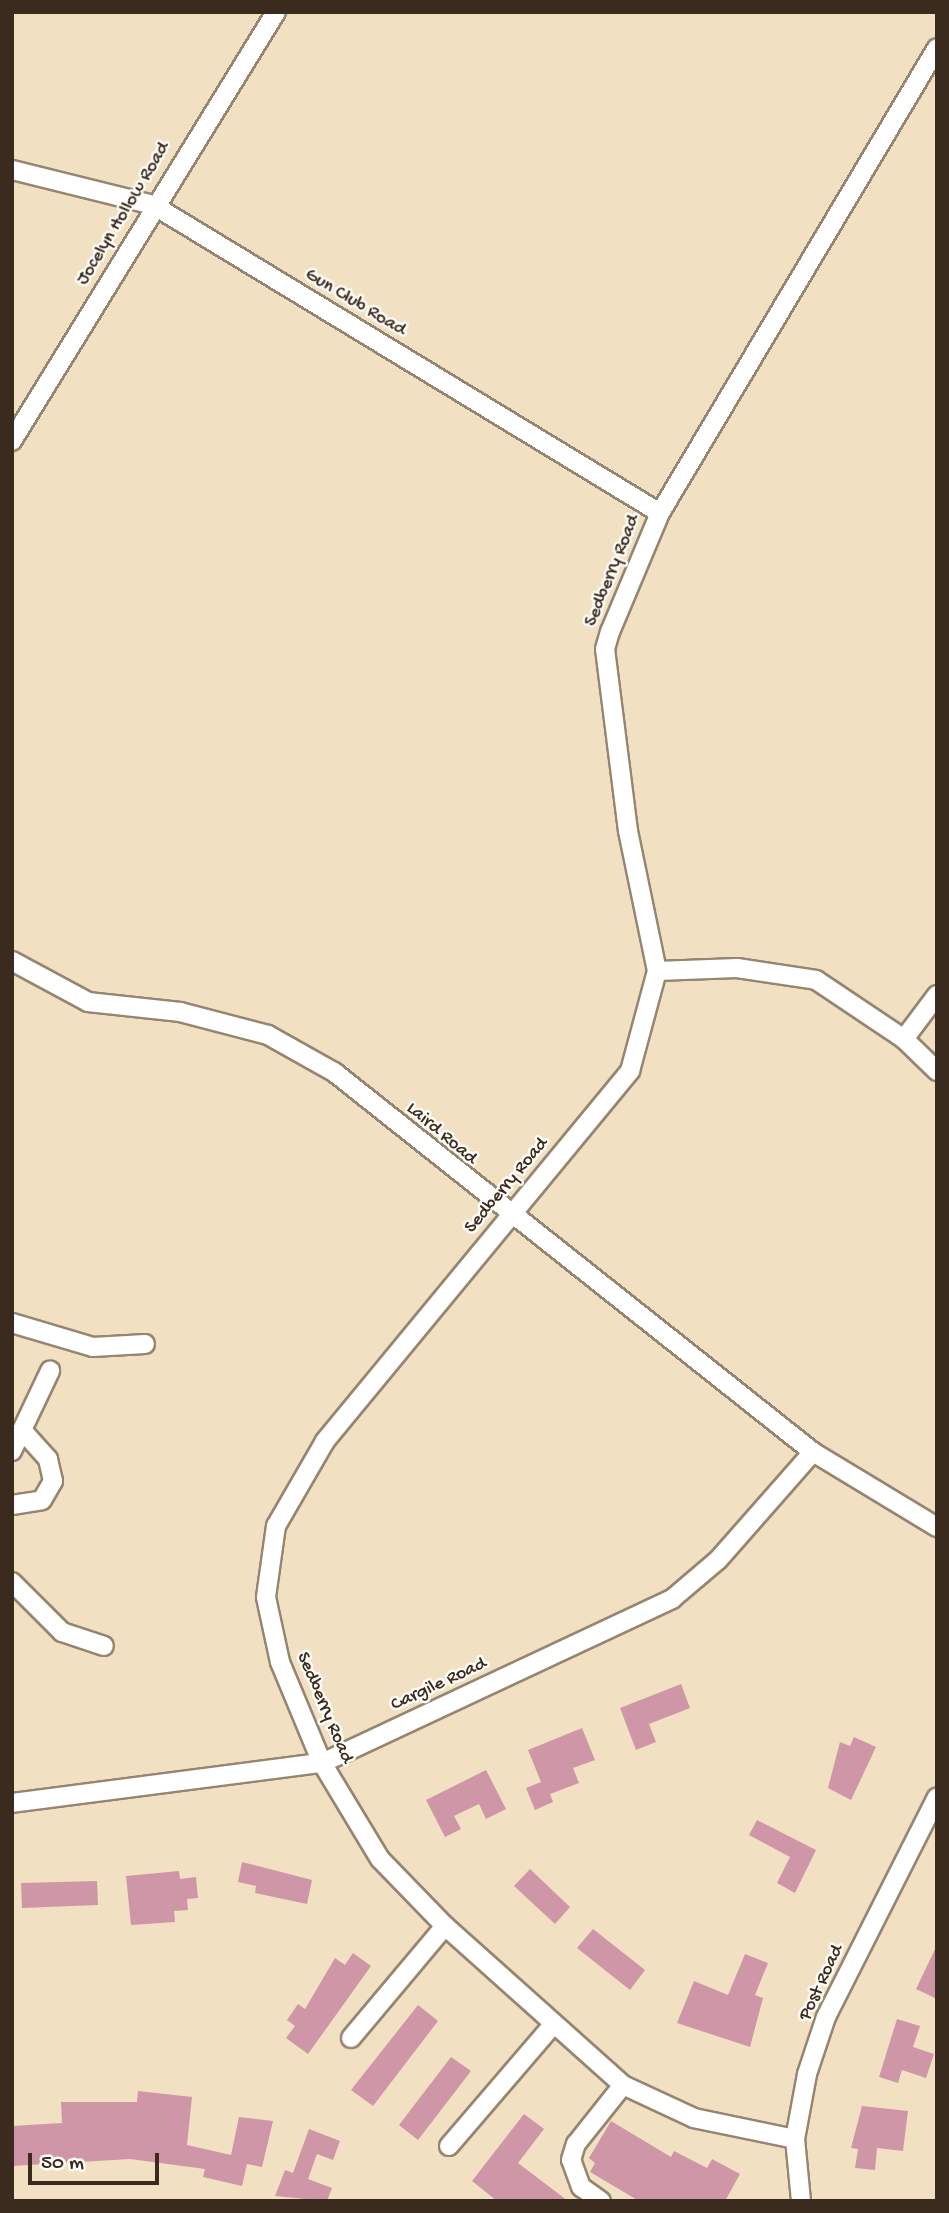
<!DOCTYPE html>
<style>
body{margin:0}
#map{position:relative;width:949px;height:2213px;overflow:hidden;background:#f2e0c3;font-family:"Gochi Hand",sans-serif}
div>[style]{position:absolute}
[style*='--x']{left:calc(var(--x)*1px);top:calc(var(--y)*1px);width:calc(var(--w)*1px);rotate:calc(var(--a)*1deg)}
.building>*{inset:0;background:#cf96a8}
.roads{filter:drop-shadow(2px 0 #968570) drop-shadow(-2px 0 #968570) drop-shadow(0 2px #968570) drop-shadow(0 -2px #968570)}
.minor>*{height:18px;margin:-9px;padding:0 9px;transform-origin:9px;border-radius:9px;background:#fff}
span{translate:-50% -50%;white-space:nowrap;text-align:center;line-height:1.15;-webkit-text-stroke:5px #fdfcf7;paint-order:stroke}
.street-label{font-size:19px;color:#3b2a1e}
.frame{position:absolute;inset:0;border:14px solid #3b2a1e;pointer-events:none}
.scale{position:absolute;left:28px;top:2153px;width:131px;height:32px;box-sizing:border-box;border:4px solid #3b2a1e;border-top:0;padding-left:9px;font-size:21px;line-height:24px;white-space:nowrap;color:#3b2a1e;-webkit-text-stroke:5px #fdfcf7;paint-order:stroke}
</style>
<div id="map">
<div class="building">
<div style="clip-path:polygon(681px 1684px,690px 1708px,649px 1724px,656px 1742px,636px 1750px,620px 1708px)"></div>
<div style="clip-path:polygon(582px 1728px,595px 1760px,573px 1768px,579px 1783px,550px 1794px,553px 1802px,535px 1810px,526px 1788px,541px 1782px,528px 1750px)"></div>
<div style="clip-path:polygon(854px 1737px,876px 1747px,851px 1800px,828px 1788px,840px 1742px,850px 1746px)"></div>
<div style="clip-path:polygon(486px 1770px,506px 1809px,486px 1819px,479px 1804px,454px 1816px,461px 1829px,445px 1837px,426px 1800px)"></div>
<div style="clip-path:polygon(757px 1820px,816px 1850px,795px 1893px,777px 1883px,790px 1857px,749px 1835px)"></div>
<div style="clip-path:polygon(242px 1862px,312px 1880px,307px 1904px,255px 1893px,256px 1886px,238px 1882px)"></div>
<div style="clip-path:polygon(530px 1869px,570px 1907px,555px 1924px,514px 1886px)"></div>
<div style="clip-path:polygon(179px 1871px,180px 1879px,196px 1877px,198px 1898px,187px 1899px,188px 1910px,174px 1911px,175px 1922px,131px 1925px,126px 1876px)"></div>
<div style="clip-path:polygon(97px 1881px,98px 1905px,22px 1908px,21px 1883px)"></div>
<div style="clip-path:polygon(593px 1929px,645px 1970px,630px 1990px,577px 1948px)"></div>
<div style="clip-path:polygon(937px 1945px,937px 1999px,916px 1989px)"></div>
<div style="clip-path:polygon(353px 1953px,371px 1966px,308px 2054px,286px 2038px,295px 2026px,287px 2020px,298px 2004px,305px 2009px,335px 1958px,345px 1965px)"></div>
<div style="clip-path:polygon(745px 1954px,768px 1963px,755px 1995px,763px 1998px,750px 2047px,677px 2023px,694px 1981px,728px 1995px)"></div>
<div style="clip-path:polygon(418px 2005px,438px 2021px,373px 2106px,351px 2090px)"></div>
<div style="clip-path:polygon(897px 2019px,920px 2026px,913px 2047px,934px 2054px,926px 2078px,902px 2070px,898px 2083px,879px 2077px)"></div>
<div style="clip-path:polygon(451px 2057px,471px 2071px,418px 2140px,399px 2125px)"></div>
<div style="clip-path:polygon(138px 2091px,192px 2097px,187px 2145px,231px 2155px,239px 2117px,273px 2121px,262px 2167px,247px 2164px,242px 2186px,203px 2177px,205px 2169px,130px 2159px,12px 2166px,12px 2126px,62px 2123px,61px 2102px,137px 2102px)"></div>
<div style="clip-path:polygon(862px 2106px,908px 2111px,903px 2151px,877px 2148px,875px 2170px,855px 2168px,858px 2149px,851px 2148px)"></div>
<div style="clip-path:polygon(524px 2114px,544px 2129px,518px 2163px,568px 2201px,497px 2201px,472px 2181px)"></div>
<div style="clip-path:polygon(611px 2121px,671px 2157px,674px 2151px,707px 2168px,712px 2159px,740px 2174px,725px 2201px,639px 2201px,590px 2172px,595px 2163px,589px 2158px)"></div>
<div style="clip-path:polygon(309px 2129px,340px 2141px,333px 2160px,317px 2154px,308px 2179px,332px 2188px,327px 2201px,275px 2196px,285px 2170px,293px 2173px)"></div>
</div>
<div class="roads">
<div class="minor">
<div style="--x:12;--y:170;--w:145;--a:13.9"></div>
<div style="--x:153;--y:205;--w:593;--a:31.28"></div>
<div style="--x:12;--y:441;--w:504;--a:-58.39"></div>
<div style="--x:12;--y:961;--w:86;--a:28.3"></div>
<div style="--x:88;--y:1002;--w:93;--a:6.2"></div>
<div style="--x:180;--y:1012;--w:91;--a:14.6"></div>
<div style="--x:268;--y:1035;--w:76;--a:29.3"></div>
<div style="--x:334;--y:1072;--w:611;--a:38.43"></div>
<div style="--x:813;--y:1452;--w:145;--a:31.2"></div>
<div style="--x:657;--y:971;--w:80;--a:-2.1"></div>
<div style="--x:737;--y:968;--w:80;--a:8.6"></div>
<div style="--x:816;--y:980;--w:106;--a:33.8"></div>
<div style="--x:904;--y:1039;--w:46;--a:44.1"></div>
<div style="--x:904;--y:1039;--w:55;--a:-53.1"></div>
<div style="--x:12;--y:1323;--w:84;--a:16.5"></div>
<div style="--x:93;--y:1347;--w:52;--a:-3.3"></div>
<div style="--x:12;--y:1451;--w:89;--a:-64.6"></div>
<div style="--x:12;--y:1505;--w:30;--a:-9"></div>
<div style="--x:42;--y:1500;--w:22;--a:-60"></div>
<div style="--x:53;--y:1481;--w:23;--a:-103"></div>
<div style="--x:48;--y:1459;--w:39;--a:-132"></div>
<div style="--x:12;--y:1582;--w:71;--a:45"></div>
<div style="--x:62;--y:1632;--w:44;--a:18.4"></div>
<div style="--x:12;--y:1803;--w:313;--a:-7.4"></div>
<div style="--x:322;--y:1763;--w:387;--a:-25.1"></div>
<div style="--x:672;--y:1599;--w:60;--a:-40.3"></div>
<div style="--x:718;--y:1560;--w:144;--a:-48.7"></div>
<div style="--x:351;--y:2038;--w:146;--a:-50"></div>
<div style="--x:795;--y:2139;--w:103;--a:-168.3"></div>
<div style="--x:694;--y:2118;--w:78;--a:-155.1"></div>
<div style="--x:623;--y:2085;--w:239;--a:-138.2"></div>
<div style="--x:445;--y:1926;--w:93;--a:-134.1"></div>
<div style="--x:380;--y:1859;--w:112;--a:-121.1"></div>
<div style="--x:322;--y:1763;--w:109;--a:-112.6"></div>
<div style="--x:280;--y:1662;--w:66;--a:-102.2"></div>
<div style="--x:266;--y:1597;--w:72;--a:-82"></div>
<div style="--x:276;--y:1526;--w:98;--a:-60"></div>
<div style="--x:325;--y:1441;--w:480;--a:-50.5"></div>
<div style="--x:630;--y:1071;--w:104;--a:-74.9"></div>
<div style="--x:657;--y:971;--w:143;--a:-101.7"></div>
<div style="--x:628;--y:831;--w:183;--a:-97.2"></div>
<div style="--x:605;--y:649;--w:18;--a:-74"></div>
<div style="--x:610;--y:632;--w:129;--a:-67.2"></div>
<div style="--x:660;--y:513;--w:541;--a:-59.22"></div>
<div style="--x:449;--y:2146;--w:158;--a:-49.4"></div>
<div style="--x:601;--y:2201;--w:24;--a:-145"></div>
<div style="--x:581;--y:2187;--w:29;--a:-110"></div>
<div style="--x:571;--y:2160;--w:17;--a:-73"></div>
<div style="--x:576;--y:2144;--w:75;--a:-51.5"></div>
<div style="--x:801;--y:2201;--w:62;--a:-95.5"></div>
<div style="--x:795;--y:2139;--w:66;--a:-79.5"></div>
<div style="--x:807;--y:2074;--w:60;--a:-71.6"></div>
<div style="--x:826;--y:2017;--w:246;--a:-63.2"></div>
</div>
</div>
<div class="street-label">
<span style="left:124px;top:214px;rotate:-59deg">Jocelyn Hollow Road</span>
<span style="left:355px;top:303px;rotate:31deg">Gun Club Road</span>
<span style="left:613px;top:571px;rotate:-68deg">Sedberry Road</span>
<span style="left:441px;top:1134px;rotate:40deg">Laird Road</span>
<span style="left:507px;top:1186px;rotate:-50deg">Sedberry Road</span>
<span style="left:439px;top:1685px;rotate:-25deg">Cargile Road</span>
<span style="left:324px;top:1708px;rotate:67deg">Sedberry Road</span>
<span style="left:822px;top:1983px;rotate:-65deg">Post Road</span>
</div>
<div class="frame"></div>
<div class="scale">50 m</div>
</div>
